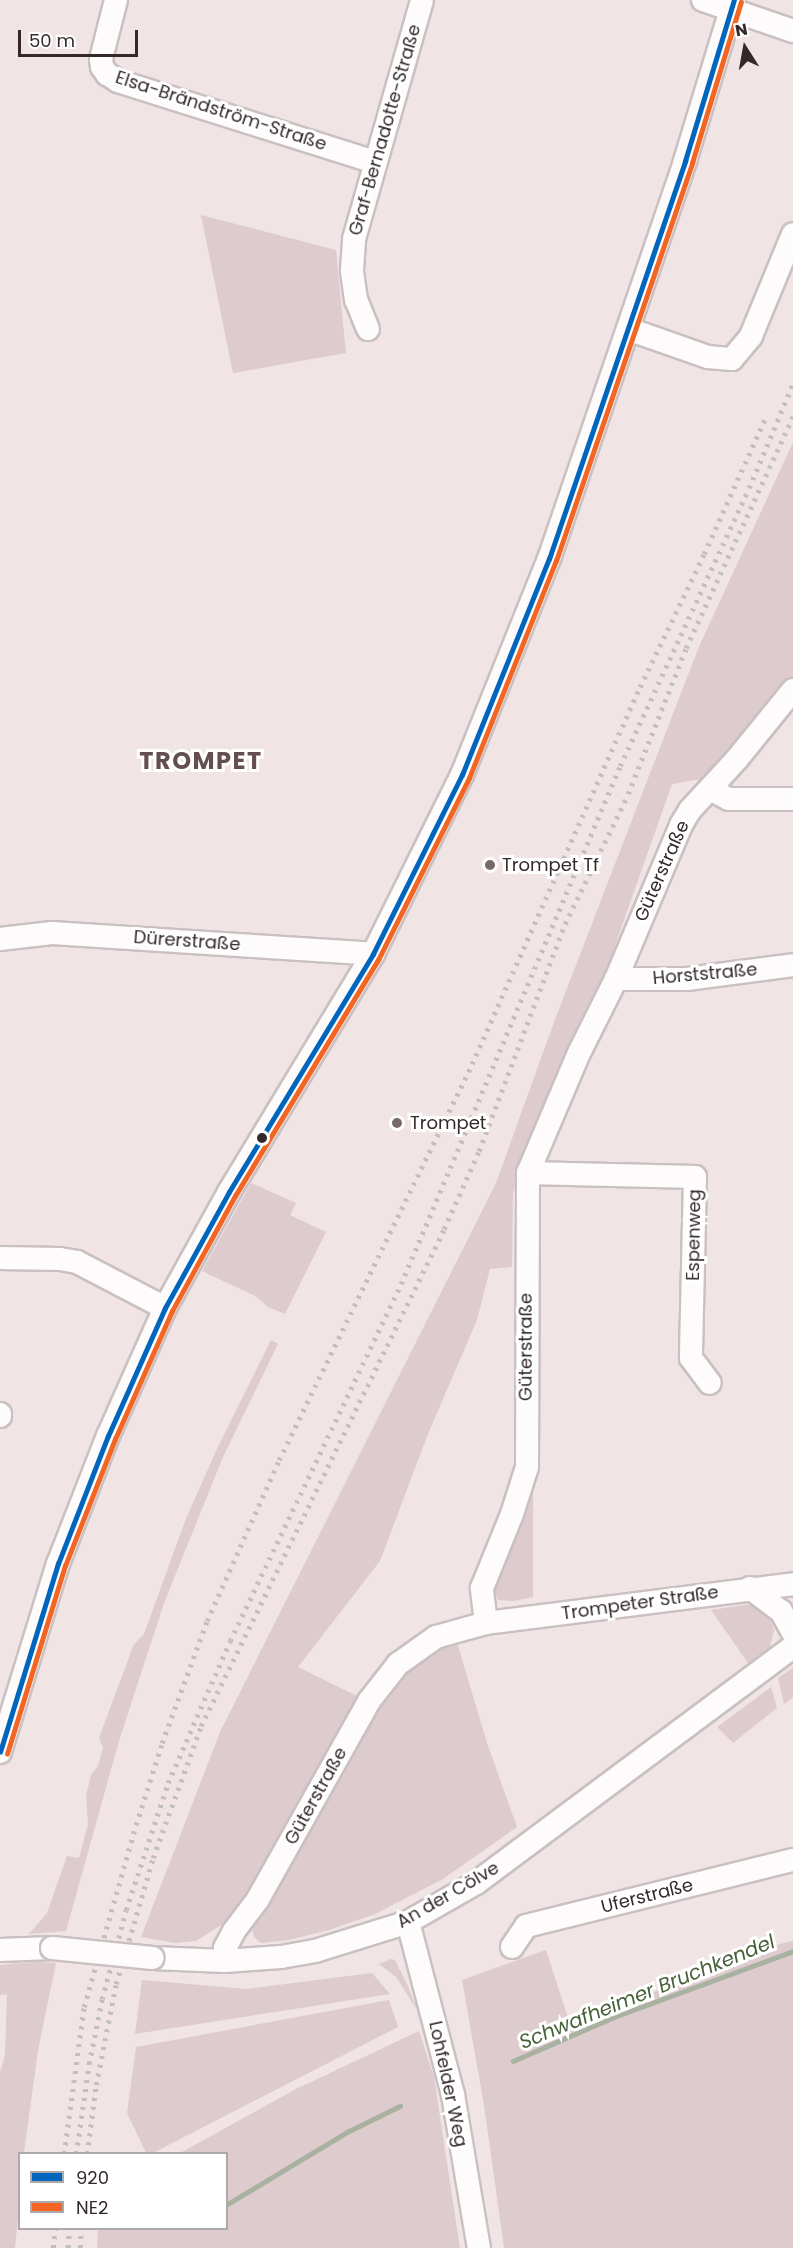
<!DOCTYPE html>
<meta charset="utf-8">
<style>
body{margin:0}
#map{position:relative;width:793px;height:2248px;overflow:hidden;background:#f1e4e5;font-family:Poppins,sans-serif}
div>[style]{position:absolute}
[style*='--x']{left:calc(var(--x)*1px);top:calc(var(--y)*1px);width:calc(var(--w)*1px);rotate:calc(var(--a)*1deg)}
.green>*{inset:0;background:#ddcbcd}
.stream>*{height:4.5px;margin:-2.25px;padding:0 2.25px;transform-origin:2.25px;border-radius:2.25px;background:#a9b1a0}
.roads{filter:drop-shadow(2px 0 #cac0c1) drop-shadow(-2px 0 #cac0c1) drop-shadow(0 2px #cac0c1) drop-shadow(0 -2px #cac0c1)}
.minor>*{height:22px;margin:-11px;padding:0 11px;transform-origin:11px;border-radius:11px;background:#fdfbfb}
.rail>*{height:4.5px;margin-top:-2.25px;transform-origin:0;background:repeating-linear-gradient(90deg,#c2bfbf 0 3px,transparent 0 9px)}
.bridges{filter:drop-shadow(2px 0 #cac0c1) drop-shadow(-2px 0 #cac0c1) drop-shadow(0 2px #cac0c1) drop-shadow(0 -2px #cac0c1)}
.minor-bridge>*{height:22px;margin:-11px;padding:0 11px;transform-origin:11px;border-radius:11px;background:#fdfbfb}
.bus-1>*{height:4.5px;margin:-2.25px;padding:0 2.25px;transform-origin:2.25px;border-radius:2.25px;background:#0065bd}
.bus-2>*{height:4.5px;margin:-2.25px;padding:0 2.25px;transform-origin:2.25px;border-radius:2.25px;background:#f26522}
.dots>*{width:16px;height:16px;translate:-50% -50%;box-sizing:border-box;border:3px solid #fff;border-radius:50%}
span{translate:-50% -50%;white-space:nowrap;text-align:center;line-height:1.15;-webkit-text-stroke:6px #fff;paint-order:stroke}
.street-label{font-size:18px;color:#33292a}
.poi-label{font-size:18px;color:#33292a}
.left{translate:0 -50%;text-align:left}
.water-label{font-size:20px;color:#466138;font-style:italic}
.district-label{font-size:24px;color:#634e51;font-weight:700;letter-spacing:1.5px}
.legend{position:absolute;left:18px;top:2152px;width:210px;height:78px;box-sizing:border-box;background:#fff;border:2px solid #ada9aa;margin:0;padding:8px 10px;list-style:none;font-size:18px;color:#33292a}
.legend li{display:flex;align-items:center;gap:12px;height:30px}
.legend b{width:30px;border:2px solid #ada9aa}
.north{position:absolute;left:715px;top:18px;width:60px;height:60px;-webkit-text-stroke:4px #fff;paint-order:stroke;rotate:349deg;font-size:16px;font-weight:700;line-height:24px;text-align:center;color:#33292a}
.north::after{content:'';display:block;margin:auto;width:21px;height:27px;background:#33292a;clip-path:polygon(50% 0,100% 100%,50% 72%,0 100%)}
.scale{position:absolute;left:18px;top:30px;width:120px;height:27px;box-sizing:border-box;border:3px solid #33292a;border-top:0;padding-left:8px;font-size:18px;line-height:21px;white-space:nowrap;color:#33292a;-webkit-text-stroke:4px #fff;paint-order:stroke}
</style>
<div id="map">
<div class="green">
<div style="clip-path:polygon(201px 215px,336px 250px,346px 353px,233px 373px)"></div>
<div style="clip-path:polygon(793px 442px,793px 682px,707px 778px,672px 784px,600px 988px,513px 1192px,512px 1267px,490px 1269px,477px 1320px,428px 1434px,380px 1561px,298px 1667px,357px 1696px,248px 1901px,229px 1920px,196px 1941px,175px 1943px,141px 1937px,220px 1732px,496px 1183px,554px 1022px,698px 649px)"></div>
<div style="clip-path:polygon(251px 1183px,296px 1203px,290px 1215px,326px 1232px,285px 1314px,268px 1307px,255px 1296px,202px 1271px)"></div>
<div style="clip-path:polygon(271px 1340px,278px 1344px,223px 1457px,164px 1603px,119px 1741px,66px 1931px,29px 1934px,47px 1913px,67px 1856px,79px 1858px,88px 1824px,86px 1796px,91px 1775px,98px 1766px,103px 1748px,99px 1738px,134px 1644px,144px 1634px,185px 1521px,216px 1451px)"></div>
<div style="clip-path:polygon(533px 1480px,533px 1597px,513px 1601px,499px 1600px,494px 1593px,493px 1585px,529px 1505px,529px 1483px)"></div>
<div style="clip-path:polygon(744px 1605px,754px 1605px,764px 1611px,770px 1617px,774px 1630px,770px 1647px,748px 1663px,711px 1610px)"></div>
<div style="clip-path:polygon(456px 1639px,488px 1746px,517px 1827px,443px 1879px,375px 1914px,329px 1930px,289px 1940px,261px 1943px,254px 1937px,252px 1927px,306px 1835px,369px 1714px,416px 1659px)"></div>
<div style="clip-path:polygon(793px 1668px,793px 1697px,784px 1704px,778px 1678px)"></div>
<div style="clip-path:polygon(771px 1687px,777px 1708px,733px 1743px,717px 1727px)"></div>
<div style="clip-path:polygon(793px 1941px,793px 2248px,504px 2248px,484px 2105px,462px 1980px,546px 1950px,570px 2024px,780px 1944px)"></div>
<div style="clip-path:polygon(391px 1959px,395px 1960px,408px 1986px,417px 2010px,397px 1978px,379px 1964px)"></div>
<div style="clip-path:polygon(33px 1962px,56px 1963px,38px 2050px,24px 2153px,20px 2154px,20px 2198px,15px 2248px,0 2248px,0 2072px,5px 2055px,7px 1994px,0 1995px,0 1965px)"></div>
<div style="clip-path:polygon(372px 1973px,390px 1994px,135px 2034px,142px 1980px,247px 1989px)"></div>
<div style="clip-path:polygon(389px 2000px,398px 2027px,153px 2153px,146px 2153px,127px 2113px,136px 2047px)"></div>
<div style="clip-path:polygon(419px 2031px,434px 2077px,460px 2248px,97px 2248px,98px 2229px,226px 2228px,226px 2154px,180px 2153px,296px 2089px)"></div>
</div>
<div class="stream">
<div style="--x:513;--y:2061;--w:110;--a:-23.5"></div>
<div style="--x:614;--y:2017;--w:191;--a:-20.2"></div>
<div style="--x:226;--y:2205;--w:141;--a:-31.1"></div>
<div style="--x:347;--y:2132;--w:59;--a:-26.1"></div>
</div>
<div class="roads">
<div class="minor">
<div style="--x:116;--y:0;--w:61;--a:104.3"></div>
<div style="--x:101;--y:59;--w:8;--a:83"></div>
<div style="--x:102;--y:67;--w:9;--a:54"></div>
<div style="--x:107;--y:74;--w:13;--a:32"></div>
<div style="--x:118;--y:81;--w:269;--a:17.5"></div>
<div style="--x:703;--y:0;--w:95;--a:19"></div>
<div style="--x:368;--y:329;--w:31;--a:-112"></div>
<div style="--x:356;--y:300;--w:30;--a:-98"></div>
<div style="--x:352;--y:270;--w:31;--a:-86"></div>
<div style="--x:354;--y:239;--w:248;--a:-74.1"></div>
<div style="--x:628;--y:329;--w:85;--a:19.3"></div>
<div style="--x:708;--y:357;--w:24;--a:5"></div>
<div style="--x:732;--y:359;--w:30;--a:-50"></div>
<div style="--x:751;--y:336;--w:110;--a:-67.6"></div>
<div style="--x:710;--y:789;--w:21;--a:28"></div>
<div style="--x:729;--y:799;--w:64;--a:0"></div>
<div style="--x:0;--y:939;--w:52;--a:-6.6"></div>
<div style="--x:52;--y:933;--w:322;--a:3.7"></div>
<div style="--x:616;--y:979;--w:71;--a:0"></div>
<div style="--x:687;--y:979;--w:107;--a:-7.5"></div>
<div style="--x:528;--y:1173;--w:167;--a:1.4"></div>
<div style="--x:695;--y:1177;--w:181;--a:91.3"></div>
<div style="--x:691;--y:1358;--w:31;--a:53"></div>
<div style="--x:0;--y:1258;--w:60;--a:1"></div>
<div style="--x:60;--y:1259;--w:17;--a:10"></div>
<div style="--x:77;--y:1262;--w:99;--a:27.6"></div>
<div style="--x:0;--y:1416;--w:2;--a:-90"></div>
<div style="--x:750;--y:1588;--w:39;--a:37"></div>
<div style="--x:781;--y:1611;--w:25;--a:61"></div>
<div style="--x:486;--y:1623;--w:35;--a:-97"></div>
<div style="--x:482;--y:1588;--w:80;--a:-67.9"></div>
<div style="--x:512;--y:1514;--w:49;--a:-72.3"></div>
<div style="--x:527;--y:1467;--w:294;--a:-89.8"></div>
<div style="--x:528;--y:1173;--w:130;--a:-67"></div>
<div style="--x:579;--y:1053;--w:83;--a:-63.4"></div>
<div style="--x:616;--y:979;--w:167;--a:-67.1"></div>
<div style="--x:681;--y:825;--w:17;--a:-59"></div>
<div style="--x:690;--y:810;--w:69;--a:-47.3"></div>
<div style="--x:737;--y:759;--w:89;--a:-50.9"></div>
<div style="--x:0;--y:1752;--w:197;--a:-72.9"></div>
<div style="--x:58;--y:1564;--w:137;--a:-68.7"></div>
<div style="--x:108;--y:1436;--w:140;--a:-66"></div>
<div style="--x:165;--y:1308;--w:132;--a:-61.1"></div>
<div style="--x:229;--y:1192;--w:278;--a:-58.8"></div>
<div style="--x:373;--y:954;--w:200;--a:-63.6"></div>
<div style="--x:462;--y:775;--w:233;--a:-68.1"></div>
<div style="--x:549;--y:559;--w:421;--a:-71.1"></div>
<div style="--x:685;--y:161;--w:168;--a:-73.1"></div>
<div style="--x:408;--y:1922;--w:179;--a:75.4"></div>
<div style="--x:453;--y:2095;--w:155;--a:80.4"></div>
<div style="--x:512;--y:1947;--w:25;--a:-56"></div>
<div style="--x:526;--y:1926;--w:275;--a:-13.9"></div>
<div style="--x:0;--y:1950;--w:52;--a:-2.2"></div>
<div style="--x:153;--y:1958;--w:72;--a:2.4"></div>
<div style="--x:225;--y:1961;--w:56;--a:-4.1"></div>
<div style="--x:281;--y:1957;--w:35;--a:-10"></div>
<div style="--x:315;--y:1951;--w:97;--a:-17.3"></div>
<div style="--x:408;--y:1922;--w:78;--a:-29.8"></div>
<div style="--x:476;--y:1883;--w:395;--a:-36.7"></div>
<div style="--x:225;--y:1961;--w:13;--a:-90"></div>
<div style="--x:225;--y:1948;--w:19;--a:-62"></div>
<div style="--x:234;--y:1931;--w:40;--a:-53"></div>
<div style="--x:258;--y:1899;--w:227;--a:-60.7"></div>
<div style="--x:369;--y:1701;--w:47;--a:-51.9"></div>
<div style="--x:398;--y:1664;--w:47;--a:-35.4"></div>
<div style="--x:436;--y:1637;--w:52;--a:-15.6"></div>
<div style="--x:486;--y:1623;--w:309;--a:-7.2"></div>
</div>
</div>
<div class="rail">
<div style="--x:64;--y:2154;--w:148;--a:-82.3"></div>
<div style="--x:84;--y:2007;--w:189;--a:-74.1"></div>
<div style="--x:136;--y:1825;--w:86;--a:-72.4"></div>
<div style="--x:162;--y:1743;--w:130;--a:-69.8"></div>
<div style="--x:207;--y:1621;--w:176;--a:-65.9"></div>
<div style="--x:279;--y:1460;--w:441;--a:-64"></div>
<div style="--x:472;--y:1064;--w:413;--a:-66"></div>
<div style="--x:640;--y:687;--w:148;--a:-64.3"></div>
<div style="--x:704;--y:554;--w:150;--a:-65.7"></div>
<div style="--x:76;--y:2154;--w:91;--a:-81.8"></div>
<div style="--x:89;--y:2064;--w:66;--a:-78.7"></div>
<div style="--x:102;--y:1999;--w:92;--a:-74.9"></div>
<div style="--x:126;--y:1910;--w:134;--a:-71.7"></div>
<div style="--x:168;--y:1783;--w:155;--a:-66.4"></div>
<div style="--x:230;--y:1641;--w:396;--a:-64.4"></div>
<div style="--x:401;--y:1284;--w:562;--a:-67.08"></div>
<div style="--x:620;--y:766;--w:306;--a:-65.1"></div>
<div style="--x:749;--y:488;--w:113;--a:-67.1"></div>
<div style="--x:87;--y:2154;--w:70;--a:-82.6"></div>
<div style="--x:96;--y:2085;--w:103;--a:-78.8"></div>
<div style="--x:116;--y:1984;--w:131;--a:-73.6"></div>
<div style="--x:153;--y:1858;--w:140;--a:-70"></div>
<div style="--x:201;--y:1726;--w:553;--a:-63.94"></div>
<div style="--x:444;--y:1229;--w:85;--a:-65.8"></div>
<div style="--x:479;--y:1151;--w:243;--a:-69.3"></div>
<div style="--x:565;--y:924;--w:144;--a:-64.1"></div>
<div style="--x:628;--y:794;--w:157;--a:-68.3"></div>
<div style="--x:686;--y:648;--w:255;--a:-65.2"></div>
<div style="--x:53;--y:2248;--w:20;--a:-84"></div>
<div style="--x:68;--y:2248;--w:20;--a:-87"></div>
<div style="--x:80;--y:2248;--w:20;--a:-87"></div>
</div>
<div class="bridges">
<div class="minor-bridge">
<div style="--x:52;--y:1948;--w:101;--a:5.7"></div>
</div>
</div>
<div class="bus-1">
<div style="--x:0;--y:1752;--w:197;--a:-72.9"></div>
<div style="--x:58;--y:1564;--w:137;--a:-68.7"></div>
<div style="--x:108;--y:1436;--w:140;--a:-66"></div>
<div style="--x:165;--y:1308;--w:132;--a:-61.1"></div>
<div style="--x:229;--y:1192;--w:278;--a:-58.8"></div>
<div style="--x:373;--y:954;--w:200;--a:-63.6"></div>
<div style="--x:462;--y:775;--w:233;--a:-68.1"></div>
<div style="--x:549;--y:559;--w:421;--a:-71.1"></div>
<div style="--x:685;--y:161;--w:168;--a:-73.1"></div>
</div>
<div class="bus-2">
<div style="--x:7;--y:1754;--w:197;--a:-72.9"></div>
<div style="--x:65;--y:1566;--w:136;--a:-68.5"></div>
<div style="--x:115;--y:1439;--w:140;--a:-66"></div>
<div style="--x:172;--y:1311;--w:131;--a:-61.3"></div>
<div style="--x:235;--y:1196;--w:278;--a:-58.8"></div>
<div style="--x:379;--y:958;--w:201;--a:-63.4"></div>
<div style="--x:469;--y:778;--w:234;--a:-68.2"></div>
<div style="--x:556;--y:561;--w:421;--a:-71.1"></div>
<div style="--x:692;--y:163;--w:168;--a:-73.1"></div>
</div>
<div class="dots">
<div style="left:490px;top:865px;background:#766a6b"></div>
<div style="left:397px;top:1123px;background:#766a6b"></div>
<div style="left:262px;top:1138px;background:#33292a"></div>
</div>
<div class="street-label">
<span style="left:221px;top:111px;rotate:18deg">Elsa-Brändström-Straße</span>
<span style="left:385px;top:130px;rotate:-74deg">Graf-Bernadotte-Straße</span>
<span style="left:662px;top:871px;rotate:-66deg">Güterstraße</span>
<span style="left:187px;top:941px;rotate:4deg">Dürerstraße</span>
<span style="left:705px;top:974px;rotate:-5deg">Horststraße</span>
<span style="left:694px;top:1235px;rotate:-89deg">Espenweg</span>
<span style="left:526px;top:1347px;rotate:-90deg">Güterstraße</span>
<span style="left:640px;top:1603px;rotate:-8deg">Trompeter Straße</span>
<span style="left:316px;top:1796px;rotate:-61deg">Güterstraße</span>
<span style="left:448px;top:1895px;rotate:-30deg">An der Cölve</span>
<span style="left:647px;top:1896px;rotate:-14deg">Uferstraße</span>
<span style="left:448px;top:2084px;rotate:78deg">Lohfelder Weg</span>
</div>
<div class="poi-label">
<span class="left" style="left:502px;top:865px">Trompet Tf</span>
<span class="left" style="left:410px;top:1123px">Trompet</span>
</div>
<div class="water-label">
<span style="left:647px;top:1992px;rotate:-22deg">Schwafheimer Bruchkendel</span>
</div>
<div class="district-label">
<span style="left:201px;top:761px">TROMPET</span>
</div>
<ul class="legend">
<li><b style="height:8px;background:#0065bd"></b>920</li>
<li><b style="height:8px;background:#f26522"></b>NE2</li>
</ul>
<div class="north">N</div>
<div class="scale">50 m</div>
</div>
